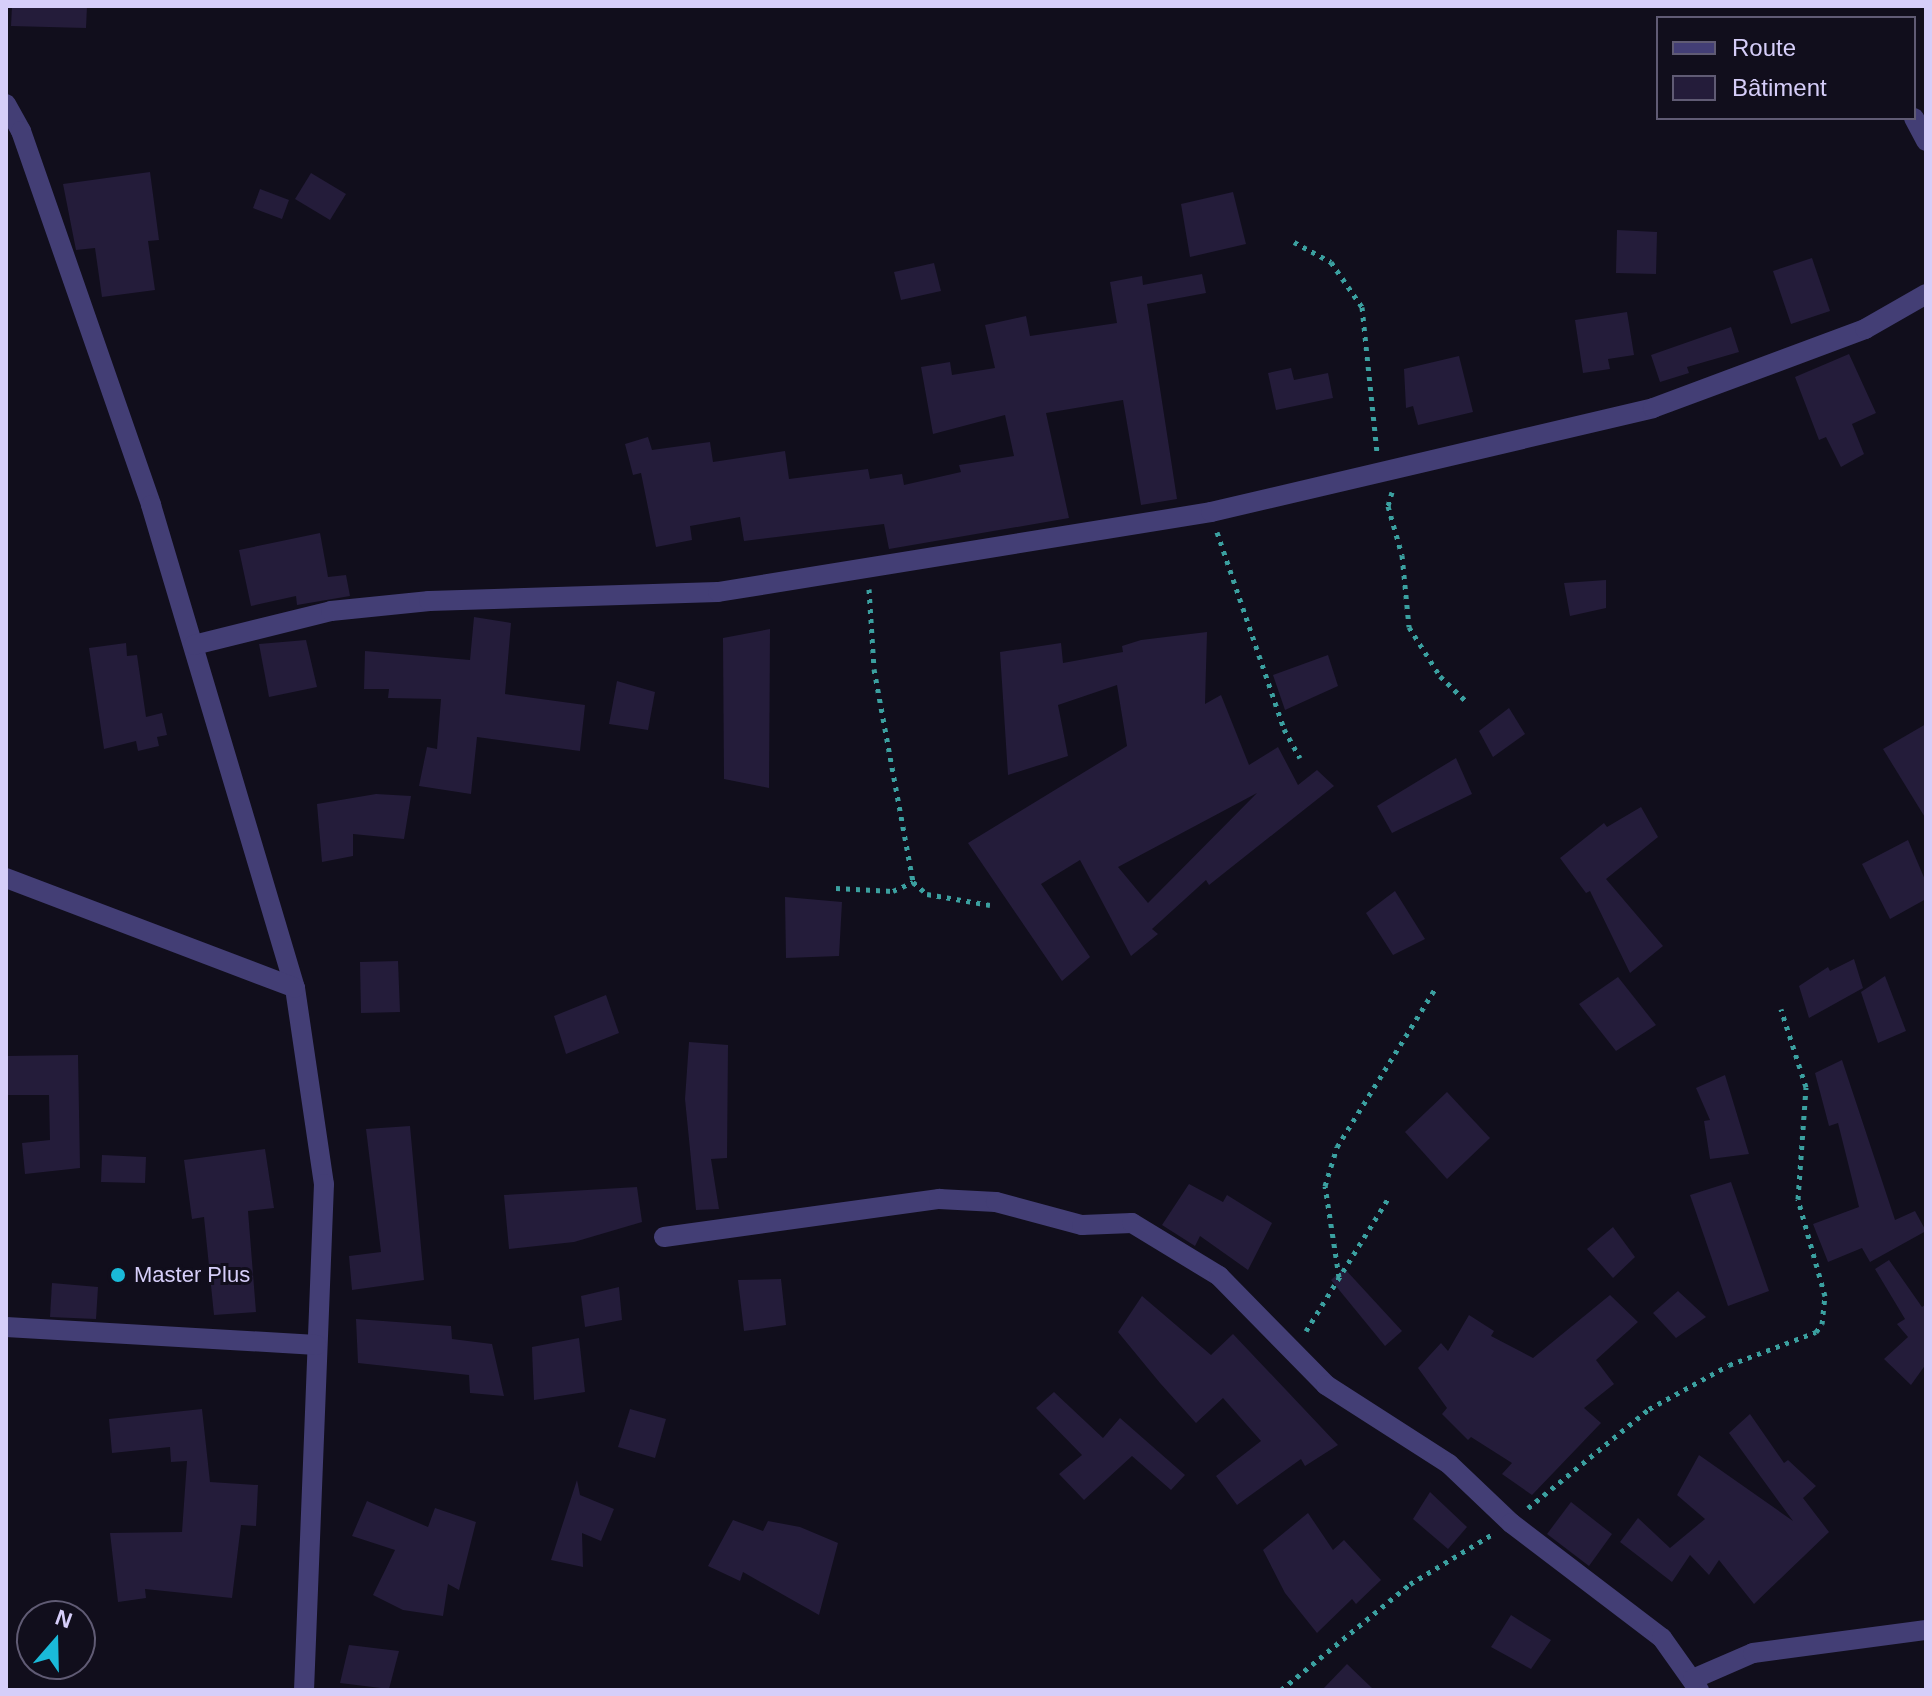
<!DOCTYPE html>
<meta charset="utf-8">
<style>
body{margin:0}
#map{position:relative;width:1932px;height:1696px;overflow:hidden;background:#110e1c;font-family:Helvetica,sans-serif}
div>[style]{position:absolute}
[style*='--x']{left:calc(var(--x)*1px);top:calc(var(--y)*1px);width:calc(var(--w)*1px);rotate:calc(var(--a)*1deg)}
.building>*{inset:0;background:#241c3a}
.path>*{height:5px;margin-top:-2.5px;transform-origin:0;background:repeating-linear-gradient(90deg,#3ba0a0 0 4px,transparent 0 10px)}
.street>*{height:20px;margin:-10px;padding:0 10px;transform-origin:10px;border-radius:10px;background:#433e75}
.dots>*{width:22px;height:22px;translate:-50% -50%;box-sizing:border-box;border:4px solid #110e1c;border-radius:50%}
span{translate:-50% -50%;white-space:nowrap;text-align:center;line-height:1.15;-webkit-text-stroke:6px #110e1c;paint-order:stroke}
.poi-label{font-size:22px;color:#d6cef9}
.left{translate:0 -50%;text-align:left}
.frame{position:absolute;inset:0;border:8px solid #d6cef9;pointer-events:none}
.legend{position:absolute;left:1656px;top:16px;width:260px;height:104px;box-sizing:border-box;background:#110e1c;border:2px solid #605b74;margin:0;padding:10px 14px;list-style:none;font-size:24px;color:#d6cef9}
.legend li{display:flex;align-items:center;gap:16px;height:40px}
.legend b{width:40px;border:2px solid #605b74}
.north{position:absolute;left:16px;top:1600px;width:80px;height:80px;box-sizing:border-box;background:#110e1c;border:2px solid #605b74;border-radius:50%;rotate:20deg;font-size:22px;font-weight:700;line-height:32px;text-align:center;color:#d6cef9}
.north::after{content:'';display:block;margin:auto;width:28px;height:36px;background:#1abad9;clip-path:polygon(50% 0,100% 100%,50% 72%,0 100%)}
</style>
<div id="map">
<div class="building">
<div style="clip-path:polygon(12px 6px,87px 6px,86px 28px,11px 26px)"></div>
<div style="clip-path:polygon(150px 172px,159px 240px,148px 241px,155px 290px,102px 297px,95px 248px,76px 250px,63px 184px)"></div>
<div style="clip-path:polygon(311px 173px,346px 194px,330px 220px,295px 199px)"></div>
<div style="clip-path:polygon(260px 189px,289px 200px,282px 219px,253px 208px)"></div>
<div style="clip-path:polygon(1233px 192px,1246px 244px,1190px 257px,1181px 204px)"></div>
<div style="clip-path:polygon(1617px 230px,1657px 232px,1656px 274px,1616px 273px)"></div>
<div style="clip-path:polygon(1812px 258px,1830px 311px,1791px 324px,1773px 271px)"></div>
<div style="clip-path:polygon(934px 263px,941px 291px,901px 300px,894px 272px)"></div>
<div style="clip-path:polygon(1202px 274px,1206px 293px,1147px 304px,1177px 499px,1141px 505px,1123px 400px,1046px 413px,1069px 518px,889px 549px,884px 524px,744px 541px,740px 517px,690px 526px,692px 540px,656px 547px,641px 473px,633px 475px,625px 444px,648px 437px,652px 450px,710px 442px,713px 462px,785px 451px,789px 479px,868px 469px,870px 479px,902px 474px,904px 485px,961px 472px,959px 465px,1014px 456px,1005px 415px,933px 434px,921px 367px,950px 362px,952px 375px,995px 368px,985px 325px,1026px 316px,1030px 336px,1117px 323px,1110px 282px,1142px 276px,1143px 285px)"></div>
<div style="clip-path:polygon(1627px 312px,1634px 355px,1608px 359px,1610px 369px,1583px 373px,1575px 320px)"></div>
<div style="clip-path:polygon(1731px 327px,1739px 352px,1687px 367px,1689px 373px,1660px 382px,1651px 355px)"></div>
<div style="clip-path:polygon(1849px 354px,1876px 413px,1852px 424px,1864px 454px,1841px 467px,1826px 437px,1819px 440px,1795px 377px)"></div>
<div style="clip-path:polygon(1459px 356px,1473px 412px,1418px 425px,1413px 406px,1406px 408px,1404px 369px)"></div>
<div style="clip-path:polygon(1291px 368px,1294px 380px,1328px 373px,1333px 398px,1276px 410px,1268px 373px)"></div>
<div style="clip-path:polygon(320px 533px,328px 577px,346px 575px,350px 596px,297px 605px,296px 596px,251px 606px,239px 550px)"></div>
<div style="clip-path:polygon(1606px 580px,1606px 608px,1570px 616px,1564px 583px)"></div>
<div style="clip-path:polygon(474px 617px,511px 623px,505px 694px,585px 705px,580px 751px,477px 737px,471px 794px,419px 786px,427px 747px,437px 749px,441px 699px,388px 698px,389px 689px,364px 689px,365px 651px,470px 660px)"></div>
<div style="clip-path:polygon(770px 629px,769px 788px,724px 779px,723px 638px)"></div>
<div style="clip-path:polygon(evenodd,1207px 632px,1205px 704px,1221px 695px,1249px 765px,1278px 747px,1298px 785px,1317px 770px,1334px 786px,1209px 885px,1206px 880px,1152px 929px,1158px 934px,1131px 956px,1080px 860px,1041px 884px,1090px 957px,1062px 981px,968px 843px,1127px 746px,1117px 685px,1058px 705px,1068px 756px,1008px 775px,1000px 652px,1061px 643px,1063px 663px,1123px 652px,1122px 646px,1141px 640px,1207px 632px,1257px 793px,1148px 903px,1118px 867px,1257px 793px)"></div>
<div style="clip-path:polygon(306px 640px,317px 687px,269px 697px,259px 644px)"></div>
<div style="clip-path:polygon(126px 643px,127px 656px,137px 655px,146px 717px,162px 713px,167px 735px,157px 737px,159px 746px,138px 751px,136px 741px,104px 749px,89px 648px)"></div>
<div style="clip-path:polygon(1328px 655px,1338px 686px,1285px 710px,1273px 675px)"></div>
<div style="clip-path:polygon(617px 681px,655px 692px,648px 730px,609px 724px)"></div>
<div style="clip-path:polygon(1509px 708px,1525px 734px,1493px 757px,1479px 731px)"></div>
<div style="clip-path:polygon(1926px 724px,1926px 819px,1883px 749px)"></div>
<div style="clip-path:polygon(1456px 758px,1472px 794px,1392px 833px,1377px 806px)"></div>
<div style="clip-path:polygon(376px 794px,411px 796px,404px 839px,353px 834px,353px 856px,322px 862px,317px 804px)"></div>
<div style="clip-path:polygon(1641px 807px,1658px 837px,1606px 879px,1663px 946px,1630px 973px,1590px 891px,1586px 893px,1560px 858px,1604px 823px,1607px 827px)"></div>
<div style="clip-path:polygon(1908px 840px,1926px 882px,1926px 899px,1890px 919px,1862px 864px)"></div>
<div style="clip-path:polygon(1395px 891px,1425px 939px,1393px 955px,1366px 913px)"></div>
<div style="clip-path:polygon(785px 897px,842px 902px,839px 956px,786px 958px)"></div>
<div style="clip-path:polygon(1854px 959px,1863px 988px,1809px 1018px,1799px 986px,1828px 967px,1830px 971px)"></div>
<div style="clip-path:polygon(398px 961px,400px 1012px,361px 1013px,360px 962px)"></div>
<div style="clip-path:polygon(1885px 976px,1906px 1031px,1878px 1043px,1861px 992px)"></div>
<div style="clip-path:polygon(1618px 977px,1656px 1025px,1616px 1051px,1579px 1004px)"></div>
<div style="clip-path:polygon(606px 995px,619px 1033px,566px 1054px,554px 1016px)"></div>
<div style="clip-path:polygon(689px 1042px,728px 1045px,727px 1158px,711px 1159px,719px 1209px,696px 1210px,685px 1099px)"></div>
<div style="clip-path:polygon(78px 1055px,80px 1168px,25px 1174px,22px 1143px,50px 1140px,49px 1095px,6px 1095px,6px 1056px)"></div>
<div style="clip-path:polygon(1842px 1060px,1895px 1220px,1915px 1211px,1926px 1231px,1870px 1262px,1862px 1248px,1828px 1262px,1813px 1224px,1859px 1207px,1838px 1123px,1829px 1126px,1815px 1073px)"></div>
<div style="clip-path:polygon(1725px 1075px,1749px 1154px,1710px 1159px,1704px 1121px,1710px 1120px,1696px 1088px)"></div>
<div style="clip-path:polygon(1447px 1092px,1490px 1138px,1447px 1179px,1405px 1132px)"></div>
<div style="clip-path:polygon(410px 1126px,424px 1280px,352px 1290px,349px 1256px,381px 1252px,366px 1129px)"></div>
<div style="clip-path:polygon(265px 1149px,274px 1208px,248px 1211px,256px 1312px,214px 1315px,204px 1217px,192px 1219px,184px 1160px)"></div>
<div style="clip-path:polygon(102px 1155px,146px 1157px,145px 1183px,101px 1182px)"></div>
<div style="clip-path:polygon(1731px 1182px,1769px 1291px,1728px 1306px,1690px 1195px)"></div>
<div style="clip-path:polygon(1189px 1184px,1223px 1202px,1227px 1195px,1272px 1223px,1248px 1270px,1200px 1236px,1195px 1246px,1162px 1225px)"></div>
<div style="clip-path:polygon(637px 1187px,642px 1222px,574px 1242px,509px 1249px,504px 1195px)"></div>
<div style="clip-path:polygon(1613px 1227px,1635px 1257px,1613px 1278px,1587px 1249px)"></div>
<div style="clip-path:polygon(1889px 1260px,1922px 1307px,1926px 1304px,1926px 1364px,1911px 1385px,1884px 1359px,1908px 1337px,1897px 1324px,1905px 1319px,1875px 1269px)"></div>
<div style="clip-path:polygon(1344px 1268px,1402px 1331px,1385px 1346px,1331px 1280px)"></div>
<div style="clip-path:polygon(781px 1279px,786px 1325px,744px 1331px,738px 1280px)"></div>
<div style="clip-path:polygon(52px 1283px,98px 1287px,96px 1319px,50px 1317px)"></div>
<div style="clip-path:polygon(619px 1287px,622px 1320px,585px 1327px,581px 1296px)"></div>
<div style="clip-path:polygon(1678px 1291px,1706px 1317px,1676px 1338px,1653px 1313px)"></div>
<div style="clip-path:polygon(1610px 1295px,1638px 1322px,1596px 1360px,1614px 1384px,1584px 1408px,1601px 1423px,1532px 1495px,1502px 1474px,1512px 1463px,1471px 1437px,1468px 1440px,1442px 1414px,1447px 1408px,1418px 1368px,1441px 1343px,1448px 1351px,1469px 1315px,1494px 1331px,1491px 1336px,1533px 1358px)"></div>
<div style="clip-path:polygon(1142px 1296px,1211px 1355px,1233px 1334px,1338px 1445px,1305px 1466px,1301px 1459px,1237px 1505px,1216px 1476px,1261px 1441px,1223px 1398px,1196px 1423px,1160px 1383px,1118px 1332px)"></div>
<div style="clip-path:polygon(356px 1319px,451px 1326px,452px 1339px,492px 1344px,504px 1396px,470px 1393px,469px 1375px,358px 1363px)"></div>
<div style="clip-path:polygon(579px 1338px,585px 1392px,534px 1400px,532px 1347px)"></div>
<div style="clip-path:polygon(1054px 1392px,1103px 1438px,1120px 1418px,1185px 1475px,1171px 1490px,1132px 1456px,1084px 1500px,1059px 1474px,1082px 1455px,1036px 1408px)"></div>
<div style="clip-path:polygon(202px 1409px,210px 1482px,258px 1485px,256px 1526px,241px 1525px,232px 1598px,145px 1589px,146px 1598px,118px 1602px,110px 1533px,182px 1532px,187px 1461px,171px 1462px,170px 1447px,112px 1453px,109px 1419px)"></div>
<div style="clip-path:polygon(630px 1409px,666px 1419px,655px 1458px,618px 1447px)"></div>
<div style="clip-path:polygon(1750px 1414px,1784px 1463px,1788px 1460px,1816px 1486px,1803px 1498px,1829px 1532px,1754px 1604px,1719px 1560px,1709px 1575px,1690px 1555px,1672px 1582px,1620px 1542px,1638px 1518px,1670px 1548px,1705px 1519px,1677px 1495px,1699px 1455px,1793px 1521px,1729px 1433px)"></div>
<div style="clip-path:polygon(577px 1480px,580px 1495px,614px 1509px,601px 1541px,582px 1533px,583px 1567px,551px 1560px)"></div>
<div style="clip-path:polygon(1430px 1492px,1467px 1527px,1448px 1549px,1413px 1519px)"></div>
<div style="clip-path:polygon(367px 1501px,428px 1527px,435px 1508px,476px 1522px,459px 1590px,448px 1584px,443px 1616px,403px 1610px,373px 1595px,395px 1550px,352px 1536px)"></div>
<div style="clip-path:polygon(1571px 1502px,1612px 1534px,1589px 1566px,1547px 1534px)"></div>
<div style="clip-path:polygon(1308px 1513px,1333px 1550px,1344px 1540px,1381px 1580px,1356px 1604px,1352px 1599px,1317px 1633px,1285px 1593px,1263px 1550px)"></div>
<div style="clip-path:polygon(733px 1520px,763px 1531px,768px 1521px,800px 1527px,838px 1543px,819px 1615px,743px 1572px,740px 1581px,708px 1566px)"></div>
<div style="clip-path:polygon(1511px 1615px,1551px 1640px,1531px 1669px,1491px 1647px)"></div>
<div style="clip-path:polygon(349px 1645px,399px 1651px,389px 1689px,340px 1683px)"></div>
<div style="clip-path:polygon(1347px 1664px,1374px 1690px,1322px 1690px)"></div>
</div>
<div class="path">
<div style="--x:1294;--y:242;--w:42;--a:28.4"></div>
<div style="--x:1331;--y:262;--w:55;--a:55.4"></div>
<div style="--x:1362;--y:307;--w:146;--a:84.1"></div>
<div style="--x:1392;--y:492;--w:15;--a:106"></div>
<div style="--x:1388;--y:506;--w:51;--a:74.1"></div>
<div style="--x:1402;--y:555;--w:72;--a:84.4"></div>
<div style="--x:1409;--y:627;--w:58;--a:57.7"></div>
<div style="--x:1440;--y:676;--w:39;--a:44"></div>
<div style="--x:1217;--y:532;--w:208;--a:71.2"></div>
<div style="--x:1284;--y:729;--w:33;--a:61"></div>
<div style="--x:869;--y:589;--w:80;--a:86.4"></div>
<div style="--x:874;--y:669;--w:217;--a:79.6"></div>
<div style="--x:913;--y:882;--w:18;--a:41"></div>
<div style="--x:927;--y:894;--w:64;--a:9.9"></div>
<div style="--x:836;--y:888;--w:57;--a:3"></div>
<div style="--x:893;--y:891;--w:22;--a:-24"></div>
<div style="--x:1339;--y:1277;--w:92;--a:-98.7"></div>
<div style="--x:1325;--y:1186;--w:41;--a:-72.9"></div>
<div style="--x:1337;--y:1147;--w:186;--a:-58.2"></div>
<div style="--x:1306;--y:1331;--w:155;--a:-58.2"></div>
<div style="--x:1528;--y:1508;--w:156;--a:-39.3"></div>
<div style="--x:1649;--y:1409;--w:91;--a:-28.8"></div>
<div style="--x:1729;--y:1365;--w:93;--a:-20.8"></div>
<div style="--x:1816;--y:1332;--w:10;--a:-53"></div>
<div style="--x:1822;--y:1324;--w:28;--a:-84"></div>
<div style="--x:1825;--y:1296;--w:101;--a:-105.6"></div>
<div style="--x:1798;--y:1199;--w:112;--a:-85.9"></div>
<div style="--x:1806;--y:1087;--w:82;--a:-107.8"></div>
<div style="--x:1281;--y:1690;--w:167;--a:-39.4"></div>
<div style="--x:1410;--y:1584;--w:95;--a:-31.2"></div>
</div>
<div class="street">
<div style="--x:6;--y:104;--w:31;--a:61"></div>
<div style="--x:21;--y:131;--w:396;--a:70.8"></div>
<div style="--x:151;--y:505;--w:504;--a:73.4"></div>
<div style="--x:295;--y:988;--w:198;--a:81.6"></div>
<div style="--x:324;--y:1184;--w:506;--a:92.26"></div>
<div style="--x:1914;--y:118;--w:26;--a:62"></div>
<div style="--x:194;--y:645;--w:141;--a:-13.9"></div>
<div style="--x:331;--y:611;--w:99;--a:-5.8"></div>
<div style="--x:429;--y:601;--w:289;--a:-1.8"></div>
<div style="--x:718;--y:592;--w:499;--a:-9.2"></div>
<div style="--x:1211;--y:512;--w:454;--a:-13.2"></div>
<div style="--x:1653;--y:408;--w:226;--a:-20.4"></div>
<div style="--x:1865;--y:329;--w:70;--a:-29.8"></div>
<div style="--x:6;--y:878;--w:309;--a:20.8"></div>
<div style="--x:664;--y:1237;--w:278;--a:-7.9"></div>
<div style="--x:939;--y:1199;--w:57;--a:3"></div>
<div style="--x:996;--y:1202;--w:89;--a:15"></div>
<div style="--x:1082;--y:1225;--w:50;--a:-2.3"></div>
<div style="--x:1132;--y:1223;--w:102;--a:31.3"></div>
<div style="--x:1219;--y:1276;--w:153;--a:45.5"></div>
<div style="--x:1326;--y:1385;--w:146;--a:32.7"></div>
<div style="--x:1449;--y:1464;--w:86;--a:43.6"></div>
<div style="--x:1511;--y:1523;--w:190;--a:37.3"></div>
<div style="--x:1662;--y:1638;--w:64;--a:54.6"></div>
<div style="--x:6;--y:1327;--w:311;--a:3.3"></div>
<div style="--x:1693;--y:1679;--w:65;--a:-23.4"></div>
<div style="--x:1753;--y:1653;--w:175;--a:-7.6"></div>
</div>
<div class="dots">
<div style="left:118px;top:1275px;background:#1abad9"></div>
</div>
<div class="poi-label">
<span class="left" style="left:134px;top:1275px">Master Plus</span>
</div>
<div class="frame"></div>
<ul class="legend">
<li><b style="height:10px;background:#433e75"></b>Route</li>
<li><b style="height:22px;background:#241c3a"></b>Bâtiment</li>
</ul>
<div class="north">N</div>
</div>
